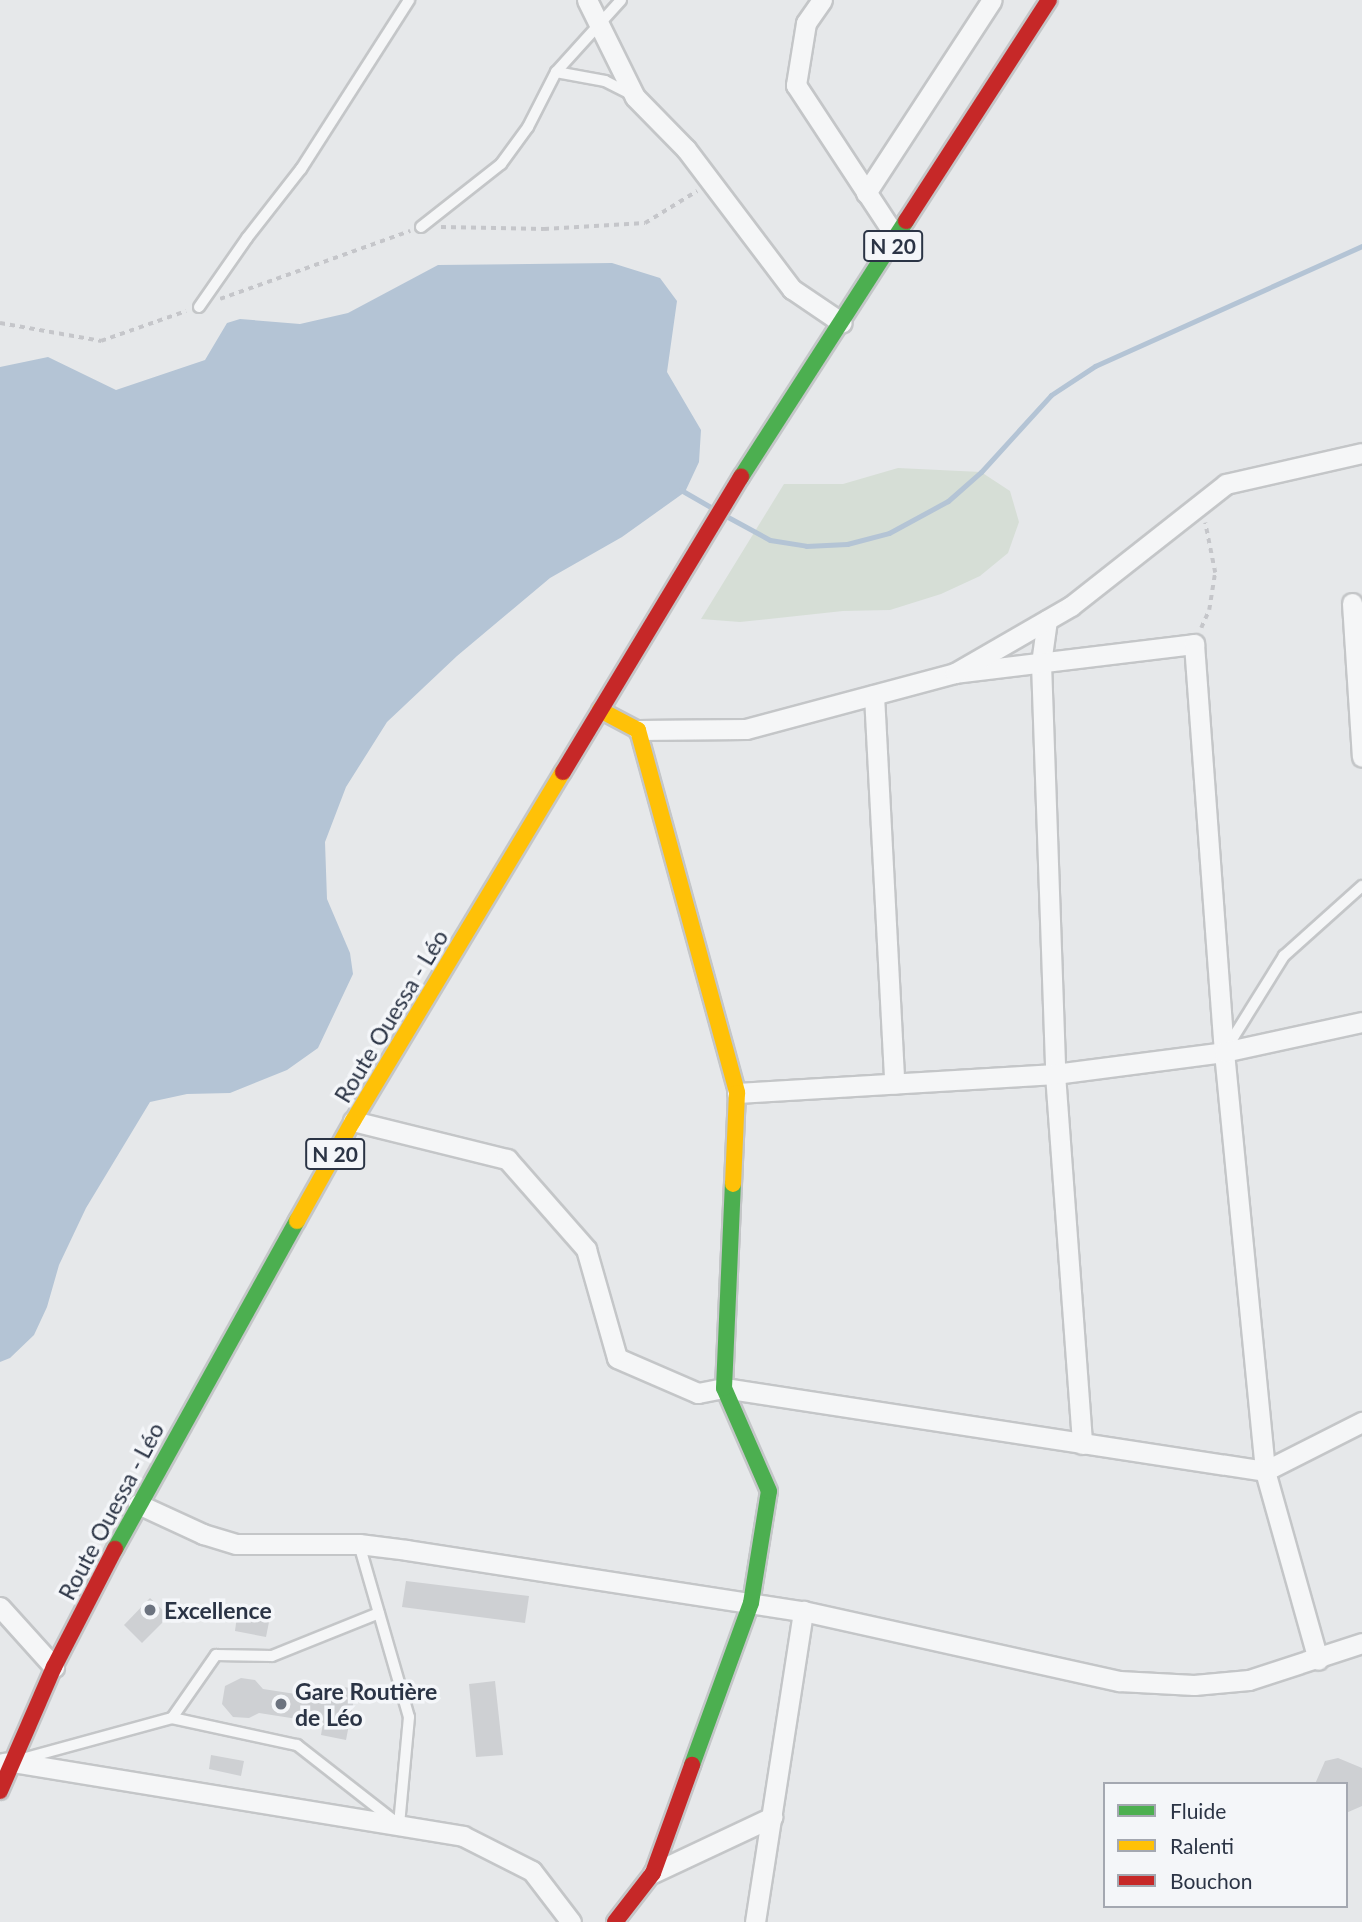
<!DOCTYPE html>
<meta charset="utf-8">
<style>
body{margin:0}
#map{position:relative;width:1362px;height:1922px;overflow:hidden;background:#e6e8ea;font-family:Lato,sans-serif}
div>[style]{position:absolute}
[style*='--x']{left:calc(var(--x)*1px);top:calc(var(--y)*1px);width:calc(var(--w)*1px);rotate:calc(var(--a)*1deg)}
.green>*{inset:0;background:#d6ded6}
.water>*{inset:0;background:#b4c4d5}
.stream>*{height:5px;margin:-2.5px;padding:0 2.5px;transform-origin:2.5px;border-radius:2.5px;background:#b4c4d5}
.building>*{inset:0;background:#ced0d3}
.path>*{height:3.5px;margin-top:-1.75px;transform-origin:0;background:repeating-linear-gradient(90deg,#c5c6ca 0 5px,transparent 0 10px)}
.roads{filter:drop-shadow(2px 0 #c4c6c8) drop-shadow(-2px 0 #c4c6c8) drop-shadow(0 2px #c4c6c8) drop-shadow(0 -2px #c4c6c8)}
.lane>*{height:10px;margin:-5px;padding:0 5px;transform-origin:5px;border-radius:5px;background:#f5f6f7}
.street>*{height:19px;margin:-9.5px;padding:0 9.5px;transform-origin:9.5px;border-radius:9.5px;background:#f5f6f7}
.fast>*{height:16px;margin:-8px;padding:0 8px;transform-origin:8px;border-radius:8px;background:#4caf50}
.slow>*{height:16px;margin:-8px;padding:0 8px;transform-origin:8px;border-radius:8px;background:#ffc107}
.jam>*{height:16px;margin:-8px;padding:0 8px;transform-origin:8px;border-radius:8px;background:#c62828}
.dots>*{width:19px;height:19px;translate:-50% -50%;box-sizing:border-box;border:4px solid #f4f6f9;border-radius:50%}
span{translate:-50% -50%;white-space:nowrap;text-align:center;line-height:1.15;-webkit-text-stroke:7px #f4f6f9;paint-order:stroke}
.shield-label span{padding:2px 5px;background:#f4f6f9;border:2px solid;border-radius:5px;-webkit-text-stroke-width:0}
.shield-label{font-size:21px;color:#2b3445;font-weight:700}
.street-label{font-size:23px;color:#2b3445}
.poi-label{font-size:23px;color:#2b3445;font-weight:700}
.left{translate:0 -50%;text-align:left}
.legend{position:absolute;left:1103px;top:1782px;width:245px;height:126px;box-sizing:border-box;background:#f4f6f9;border:2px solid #a4a8b1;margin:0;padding:9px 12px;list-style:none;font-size:21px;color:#2b3445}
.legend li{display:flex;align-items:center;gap:14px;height:35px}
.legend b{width:35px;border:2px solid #a4a8b1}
</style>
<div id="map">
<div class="green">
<div style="clip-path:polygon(898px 468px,981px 472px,1010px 491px,1019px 522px,1008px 553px,980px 576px,941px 594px,890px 610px,843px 611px,740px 622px,701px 619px,784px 484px,843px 484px)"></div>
</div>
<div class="water">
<div style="clip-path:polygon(612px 263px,660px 278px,677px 301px,667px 372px,701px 430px,699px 462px,685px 492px,622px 537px,550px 578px,457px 656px,387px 722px,346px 787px,325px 842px,327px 899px,350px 953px,353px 974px,318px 1048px,287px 1070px,230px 1093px,187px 1094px,150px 1102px,86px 1208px,59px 1265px,47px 1307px,34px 1335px,10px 1358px,0 1362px,0 367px,48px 357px,116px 390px,205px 360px,227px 323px,240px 319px,300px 324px,348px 313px,438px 265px)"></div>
</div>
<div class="stream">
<div style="--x:681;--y:490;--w:36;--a:30"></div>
<div style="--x:726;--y:516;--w:50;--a:28.6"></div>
<div style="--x:770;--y:540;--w:36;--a:9"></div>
<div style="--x:806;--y:546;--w:41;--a:-2.8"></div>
<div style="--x:847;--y:544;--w:43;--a:-14.7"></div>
<div style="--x:889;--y:533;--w:67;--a:-28.5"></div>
<div style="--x:948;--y:501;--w:44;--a:-41.3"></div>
<div style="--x:981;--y:472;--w:104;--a:-47.7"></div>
<div style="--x:1051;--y:395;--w:53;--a:-33.4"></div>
<div style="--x:1095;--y:366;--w:293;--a:-24.2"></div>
</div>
<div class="building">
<div style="clip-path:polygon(406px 1581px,529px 1596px,525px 1623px,402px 1607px)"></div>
<div style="clip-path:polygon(150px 1598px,169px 1616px,142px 1643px,124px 1625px)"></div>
<div style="clip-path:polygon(237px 1616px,269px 1622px,266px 1637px,235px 1631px)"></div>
<div style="clip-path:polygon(241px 1678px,255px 1680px,263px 1689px,328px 1699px,331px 1685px,356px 1689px,346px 1740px,321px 1735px,323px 1723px,259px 1713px,249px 1718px,233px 1717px,222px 1704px,225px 1686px)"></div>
<div style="clip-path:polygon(495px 1681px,503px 1755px,476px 1757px,469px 1684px)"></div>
<div style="clip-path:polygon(211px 1755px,244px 1761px,241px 1776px,209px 1769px)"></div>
<div style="clip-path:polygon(1338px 1758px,1362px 1768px,1362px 1806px,1346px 1813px,1346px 1784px,1315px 1784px,1325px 1761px)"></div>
</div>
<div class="path">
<div style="--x:441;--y:227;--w:103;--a:1.1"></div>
<div style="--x:544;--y:229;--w:101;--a:-3.4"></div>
<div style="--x:645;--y:223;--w:61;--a:-31.6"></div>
<div style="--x:220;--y:299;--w:202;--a:-19.7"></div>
<div style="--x:0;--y:323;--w:103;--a:10.1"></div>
<div style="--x:101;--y:341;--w:90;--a:-19.4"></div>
<div style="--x:1201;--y:628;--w:20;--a:-66"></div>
<div style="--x:1209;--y:610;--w:37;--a:-81"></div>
<div style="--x:1215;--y:573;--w:51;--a:-101.3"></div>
</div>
<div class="roads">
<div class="lane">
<div style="--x:556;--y:72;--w:50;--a:10.4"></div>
<div style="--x:605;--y:81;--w:30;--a:27"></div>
<div style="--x:421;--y:227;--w:102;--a:-38.2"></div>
<div style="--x:501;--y:164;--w:46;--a:-53.9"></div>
<div style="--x:528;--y:127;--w:62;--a:-63"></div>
<div style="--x:556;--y:72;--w:97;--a:-47.9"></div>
<div style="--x:199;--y:307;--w:84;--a:-55.2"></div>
<div style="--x:247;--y:238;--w:88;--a:-52"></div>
<div style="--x:301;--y:169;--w:201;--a:-57.4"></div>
<div style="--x:1226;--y:1049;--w:110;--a:-58.1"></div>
<div style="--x:1284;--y:956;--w:105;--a:-41.9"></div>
<div style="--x:359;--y:1544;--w:180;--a:73.9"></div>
<div style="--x:409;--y:1717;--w:108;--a:95.3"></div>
<div style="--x:172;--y:1718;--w:77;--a:-55.1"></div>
<div style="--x:216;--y:1655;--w:56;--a:1"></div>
<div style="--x:272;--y:1656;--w:115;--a:-21.9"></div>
<div style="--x:22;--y:1759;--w:156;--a:-15.3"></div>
<div style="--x:172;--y:1718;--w:128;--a:12.2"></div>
<div style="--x:297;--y:1745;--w:122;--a:38"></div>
</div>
<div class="street">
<div style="--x:587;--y:0;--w:108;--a:63.7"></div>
<div style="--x:635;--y:97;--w:73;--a:45.6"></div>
<div style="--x:686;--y:149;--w:176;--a:52.9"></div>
<div style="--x:792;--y:289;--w:60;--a:34.2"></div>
<div style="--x:822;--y:0;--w:28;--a:125"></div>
<div style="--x:806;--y:23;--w:63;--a:99.2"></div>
<div style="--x:796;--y:85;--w:184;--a:56.7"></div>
<div style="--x:866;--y:193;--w:230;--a:-56.9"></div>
<div style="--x:1352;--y:603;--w:154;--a:86.3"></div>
<div style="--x:1047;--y:620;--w:43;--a:97.9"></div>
<div style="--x:1041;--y:663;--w:411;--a:88"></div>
<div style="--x:1055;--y:1074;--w:371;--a:85.8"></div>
<div style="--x:955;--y:673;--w:241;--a:-6.9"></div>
<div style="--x:1194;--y:644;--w:409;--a:85.8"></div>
<div style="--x:1224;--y:1052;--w:421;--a:84.4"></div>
<div style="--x:1265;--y:1471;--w:196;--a:74.3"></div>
<div style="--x:874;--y:695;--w:389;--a:87"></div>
<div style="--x:638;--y:730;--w:108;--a:-0.5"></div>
<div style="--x:746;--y:729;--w:216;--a:-15"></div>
<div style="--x:955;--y:673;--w:134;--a:-30"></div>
<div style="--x:1071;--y:606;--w:197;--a:-38.2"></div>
<div style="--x:1226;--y:484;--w:139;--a:-12.8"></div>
<div style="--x:737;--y:1093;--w:319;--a:-3.4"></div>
<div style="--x:1055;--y:1074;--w:170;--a:-7.4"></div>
<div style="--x:1224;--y:1052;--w:141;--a:-12.3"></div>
<div style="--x:353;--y:1121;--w:159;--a:13.9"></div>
<div style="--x:507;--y:1159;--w:120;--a:48.7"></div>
<div style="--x:586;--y:1249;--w:113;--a:74.1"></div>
<div style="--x:617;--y:1358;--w:88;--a:23.4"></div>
<div style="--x:698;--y:1393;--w:26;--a:-11"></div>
<div style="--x:724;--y:1388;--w:547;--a:8.72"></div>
<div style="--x:1265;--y:1471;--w:109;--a:-26.8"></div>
<div style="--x:138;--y:1504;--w:72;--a:24.8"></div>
<div style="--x:203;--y:1534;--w:34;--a:17"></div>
<div style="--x:236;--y:1544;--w:123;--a:0"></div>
<div style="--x:359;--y:1544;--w:48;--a:7.1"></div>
<div style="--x:407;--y:1550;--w:401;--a:8.8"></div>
<div style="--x:803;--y:1611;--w:324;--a:12.5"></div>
<div style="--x:1119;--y:1681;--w:75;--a:3.1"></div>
<div style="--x:1194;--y:1685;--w:55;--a:-5.2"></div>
<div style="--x:1249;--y:1680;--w:119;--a:-18.1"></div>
<div style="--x:0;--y:1607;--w:81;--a:48"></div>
<div style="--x:3;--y:1763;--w:9;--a:-6"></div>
<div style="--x:12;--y:1762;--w:457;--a:9.3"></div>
<div style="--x:463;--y:1836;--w:77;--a:26.9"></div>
<div style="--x:532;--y:1871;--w:64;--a:52.6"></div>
<div style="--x:653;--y:1873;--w:132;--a:-25.2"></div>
<div style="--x:755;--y:1922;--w:315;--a:-81.2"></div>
</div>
<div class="fast">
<div style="--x:741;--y:477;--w:305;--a:-57.2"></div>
<div style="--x:115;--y:1549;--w:375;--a:-61"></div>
<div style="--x:692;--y:1765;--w:172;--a:-70"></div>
<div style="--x:751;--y:1603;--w:113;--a:-80.9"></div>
<div style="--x:769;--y:1491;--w:112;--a:-113.6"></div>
<div style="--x:724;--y:1388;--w:204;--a:-87.5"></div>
</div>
<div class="slow">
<div style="--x:600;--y:710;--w:43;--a:27.8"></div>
<div style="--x:638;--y:730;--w:376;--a:74.7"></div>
<div style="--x:737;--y:1093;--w:91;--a:92.5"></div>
<div style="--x:297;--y:1221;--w:115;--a:-60.8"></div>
<div style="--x:353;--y:1121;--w:407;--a:-59"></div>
</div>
<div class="jam">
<div style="--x:906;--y:221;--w:263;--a:-57.1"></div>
<div style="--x:563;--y:772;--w:345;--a:-58.9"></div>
<div style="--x:0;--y:1791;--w:135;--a:-66.5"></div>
<div style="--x:54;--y:1667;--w:133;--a:-62.7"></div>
<div style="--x:615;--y:1922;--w:62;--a:-52.2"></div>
<div style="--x:653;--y:1873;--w:115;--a:-70.1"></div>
</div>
</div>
<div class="dots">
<div style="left:150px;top:1610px;background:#6c737f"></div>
<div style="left:281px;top:1704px;background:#6c737f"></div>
</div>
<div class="shield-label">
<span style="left:893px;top:246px">N 20</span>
<span style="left:335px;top:1154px">N 20</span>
</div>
<div class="street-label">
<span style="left:391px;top:1016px;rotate:-59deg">Route Ouessa - Léo</span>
<span style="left:111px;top:1511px;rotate:-62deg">Route Ouessa - Léo</span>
</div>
<div class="poi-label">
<span class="left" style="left:164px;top:1610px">Excellence</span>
<span class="left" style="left:295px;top:1704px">Gare Routière<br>de Léo</span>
</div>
<ul class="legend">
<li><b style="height:9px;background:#4caf50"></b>Fluide</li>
<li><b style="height:9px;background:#ffc107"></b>Ralenti</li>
<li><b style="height:9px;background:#c62828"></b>Bouchon</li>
</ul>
</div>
